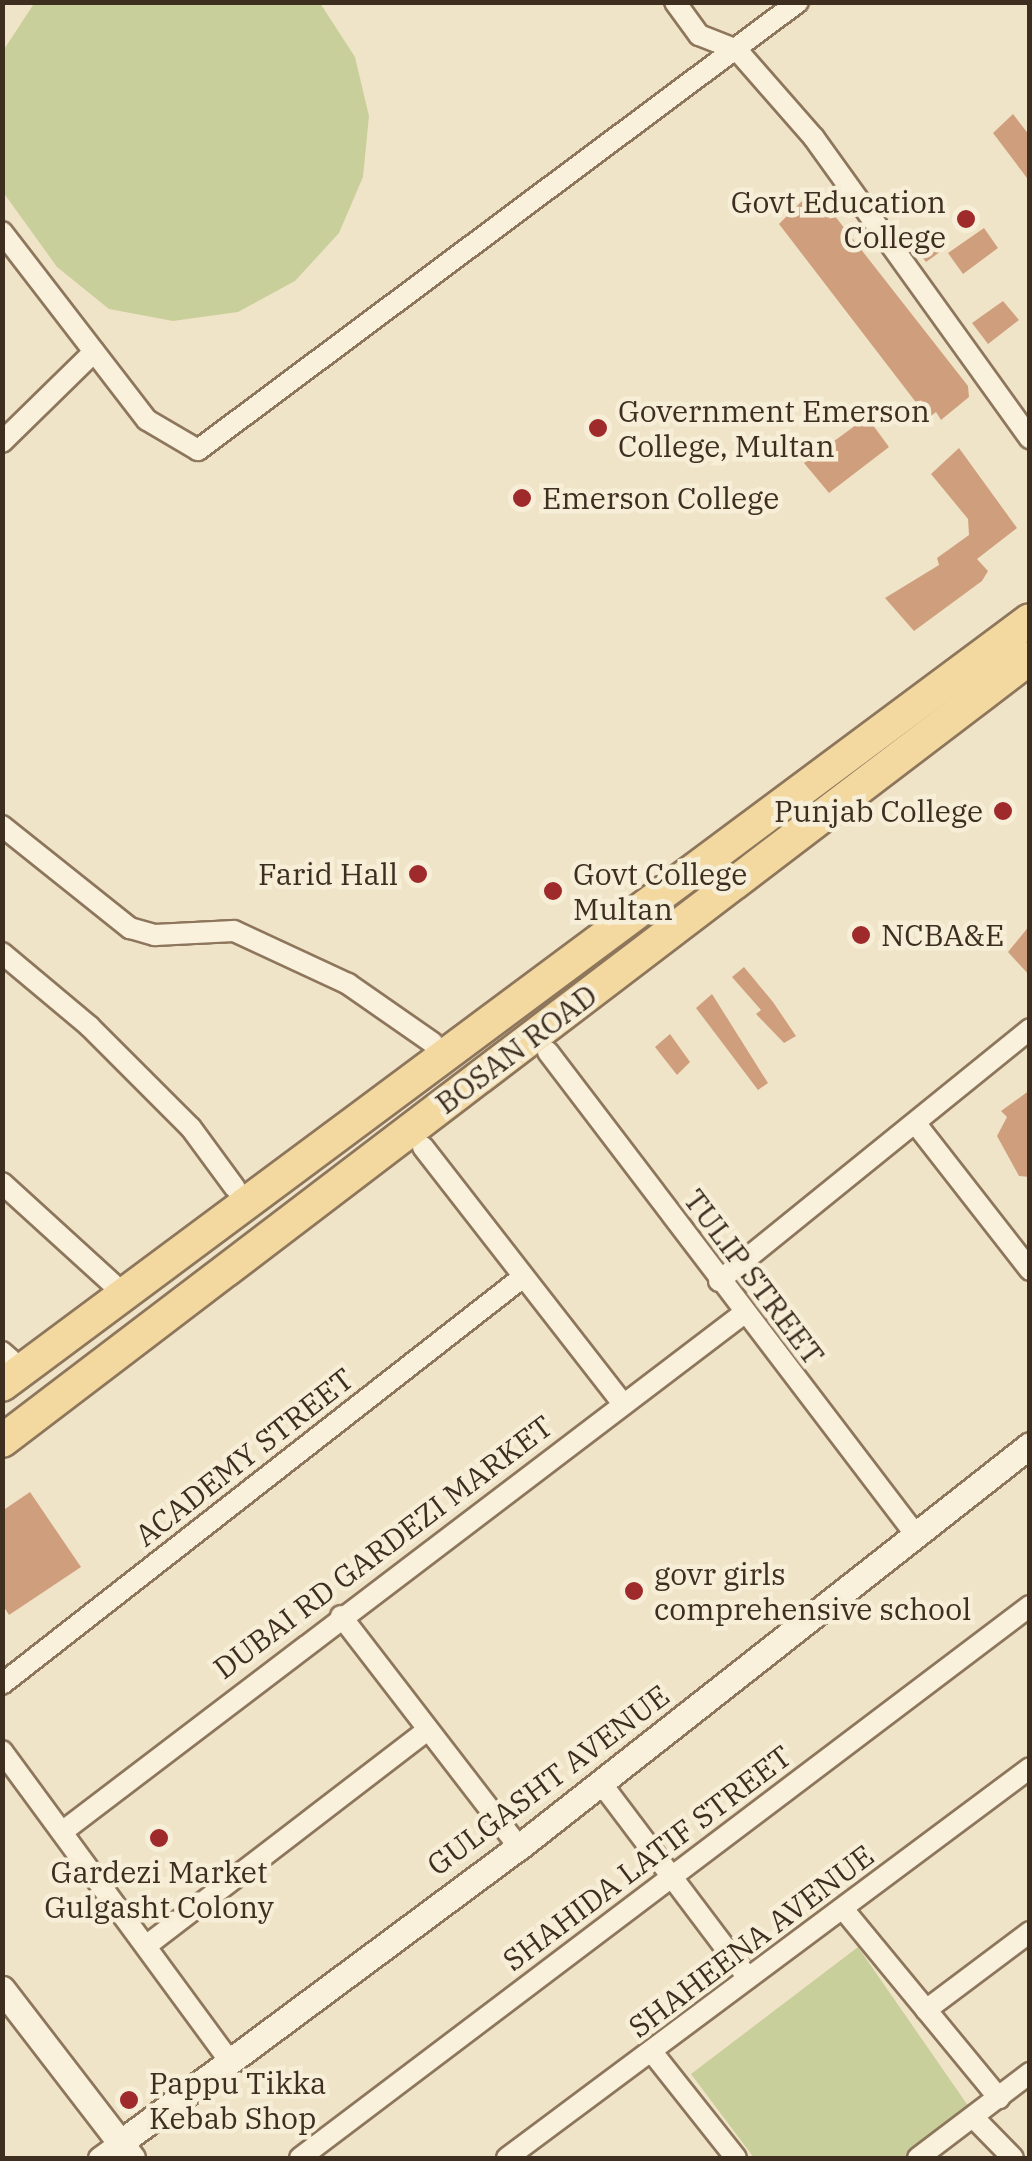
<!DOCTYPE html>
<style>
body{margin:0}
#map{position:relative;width:1032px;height:2161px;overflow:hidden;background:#f0e4c8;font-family:"IBM Plex Serif",serif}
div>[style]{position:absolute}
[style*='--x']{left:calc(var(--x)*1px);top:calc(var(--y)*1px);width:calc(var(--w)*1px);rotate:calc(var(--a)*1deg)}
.green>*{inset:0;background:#c9cf9b}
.building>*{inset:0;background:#cf9f7d}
.roads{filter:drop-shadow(2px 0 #8d765c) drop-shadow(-2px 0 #8d765c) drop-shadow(0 2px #8d765c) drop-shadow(0 -2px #8d765c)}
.minor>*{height:20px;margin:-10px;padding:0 10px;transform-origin:10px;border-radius:10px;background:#faf1dc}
.tertiary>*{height:25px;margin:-12.5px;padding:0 12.5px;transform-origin:12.5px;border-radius:12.5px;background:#faf1dc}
.primary>*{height:32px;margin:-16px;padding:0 16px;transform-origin:16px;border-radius:16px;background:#f3d9a0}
.dots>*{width:28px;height:28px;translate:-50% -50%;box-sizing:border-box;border:5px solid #f7eed8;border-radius:50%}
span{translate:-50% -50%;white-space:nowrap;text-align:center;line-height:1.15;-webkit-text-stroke:9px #f7eed8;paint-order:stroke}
.poi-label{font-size:30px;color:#3d2e20}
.right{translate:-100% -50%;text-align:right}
.left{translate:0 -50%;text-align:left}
.street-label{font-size:30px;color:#3d2e20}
.frame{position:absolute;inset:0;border:5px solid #3d2e20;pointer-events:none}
</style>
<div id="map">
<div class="green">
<div style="clip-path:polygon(35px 2px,320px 3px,355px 57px,369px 116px,363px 177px,339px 233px,295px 281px,238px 312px,173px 321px,109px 309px,57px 267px,3px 192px,3px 51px)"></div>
<div style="clip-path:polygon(858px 1947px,978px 2120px,928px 2158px,754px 2158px,691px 2074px)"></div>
</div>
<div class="building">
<div style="clip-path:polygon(1013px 114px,1030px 136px,1030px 182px,993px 133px)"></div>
<div style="clip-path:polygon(807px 196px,811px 202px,820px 197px,968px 386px,969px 397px,941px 420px,936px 412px,928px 418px,779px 224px)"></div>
<div style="clip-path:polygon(984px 228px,998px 248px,963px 274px,948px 253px)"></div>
<div style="clip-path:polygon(930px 229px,944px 249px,926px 262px,911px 242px)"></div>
<div style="clip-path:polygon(1003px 301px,1019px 320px,988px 344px,972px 323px)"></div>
<div style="clip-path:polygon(867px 417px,889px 447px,829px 493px,804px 463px)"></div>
<div style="clip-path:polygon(959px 448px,1017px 528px,977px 559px,988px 571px,982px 581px,914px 631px,885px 598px,939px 565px,937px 558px,969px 535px,968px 519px,931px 474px)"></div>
<div style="clip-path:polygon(1030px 925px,1030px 976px,1008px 952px)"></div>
<div style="clip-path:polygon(744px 967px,773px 1002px,796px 1036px,784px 1043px,756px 1014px,761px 1010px,732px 977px)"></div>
<div style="clip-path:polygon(712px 994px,768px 1083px,758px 1090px,696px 1008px)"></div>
<div style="clip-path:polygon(670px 1034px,690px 1062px,677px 1075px,655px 1047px)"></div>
<div style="clip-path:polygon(1030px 1090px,1030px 1177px,1019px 1176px,997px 1136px,1007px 1117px,1001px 1111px)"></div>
<div style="clip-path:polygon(30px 1492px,81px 1567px,9px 1615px,2px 1604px,2px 1511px)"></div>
</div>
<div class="roads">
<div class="minor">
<div style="--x:675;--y:2;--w:41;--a:54"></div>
<div style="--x:699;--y:35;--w:41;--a:21.5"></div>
<div style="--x:737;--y:50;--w:117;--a:48.8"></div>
<div style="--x:814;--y:138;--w:370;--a:54.3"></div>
<div style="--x:2;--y:232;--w:237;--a:52.4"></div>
<div style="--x:147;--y:420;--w:59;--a:30.5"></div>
<div style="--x:198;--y:450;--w:749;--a:-36.75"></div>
<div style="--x:2;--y:442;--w:129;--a:-44.4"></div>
<div style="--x:2;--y:826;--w:164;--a:38.6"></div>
<div style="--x:130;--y:928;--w:26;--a:16"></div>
<div style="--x:155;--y:935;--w:79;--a:-2.9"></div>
<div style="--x:234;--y:931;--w:126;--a:24.9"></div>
<div style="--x:348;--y:984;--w:103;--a:34.8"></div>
<div style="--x:2;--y:953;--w:114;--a:40"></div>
<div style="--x:89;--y:1026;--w:144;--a:45"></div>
<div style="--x:191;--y:1128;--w:74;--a:53.7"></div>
<div style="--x:548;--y:1052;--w:607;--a:52.7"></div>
<div style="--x:916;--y:1124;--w:185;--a:52"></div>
<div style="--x:423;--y:1147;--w:324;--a:52.1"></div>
<div style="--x:2;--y:1183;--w:149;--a:42.3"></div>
<div style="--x:719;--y:1281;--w:400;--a:-39"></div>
<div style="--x:2;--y:1352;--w:11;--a:41"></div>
<div style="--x:341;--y:1616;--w:292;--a:52.4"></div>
<div style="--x:2;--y:1684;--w:661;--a:-38"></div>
<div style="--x:2;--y:1751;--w:380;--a:53.7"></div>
<div style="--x:601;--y:1783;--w:244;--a:53"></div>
<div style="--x:62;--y:1832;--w:856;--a:-37.26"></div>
<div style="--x:844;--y:1910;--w:244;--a:50.5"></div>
<div style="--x:146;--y:1946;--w:353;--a:-37.5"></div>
<div style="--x:926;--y:2010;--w:130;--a:-36.9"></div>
<div style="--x:652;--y:2052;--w:135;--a:51.6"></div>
<div style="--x:973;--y:2117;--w:57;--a:45.7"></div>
<div style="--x:99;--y:2158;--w:26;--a:-36"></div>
<div style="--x:300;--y:2158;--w:915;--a:-37.1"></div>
<div style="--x:507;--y:2158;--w:652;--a:-36.71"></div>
<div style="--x:918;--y:2158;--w:141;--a:-37.2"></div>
</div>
<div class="tertiary">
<div style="--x:2;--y:1989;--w:213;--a:52.4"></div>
<div style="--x:120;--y:2143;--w:497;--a:-36.6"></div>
<div style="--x:519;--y:1847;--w:650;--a:-38.19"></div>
</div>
<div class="primary">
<div style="--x:2;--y:1385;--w:1281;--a:-36.66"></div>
<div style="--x:2;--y:1441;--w:1292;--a:-37.3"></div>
</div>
</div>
<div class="dots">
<div style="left:966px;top:219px;background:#9e2a2b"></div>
<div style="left:598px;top:428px;background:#9e2a2b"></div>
<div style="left:522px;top:498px;background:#9e2a2b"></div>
<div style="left:1003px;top:811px;background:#9e2a2b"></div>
<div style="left:418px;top:874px;background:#9e2a2b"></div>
<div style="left:553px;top:891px;background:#9e2a2b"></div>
<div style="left:861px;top:935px;background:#9e2a2b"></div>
<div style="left:634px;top:1591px;background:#9e2a2b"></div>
<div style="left:159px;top:1838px;background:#9e2a2b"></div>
<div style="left:129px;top:2100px;background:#9e2a2b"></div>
</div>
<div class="poi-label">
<span class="right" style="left:946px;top:219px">Govt Education<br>College</span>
<span class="left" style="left:618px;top:428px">Government Emerson<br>College, Multan</span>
<span class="left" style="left:542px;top:498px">Emerson College</span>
<span class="right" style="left:983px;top:811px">Punjab College</span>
<span class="right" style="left:398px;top:874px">Farid Hall</span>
<span class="left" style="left:573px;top:891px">Govt College<br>Multan</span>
<span class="left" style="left:881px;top:935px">NCBA&amp;E</span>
<span class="left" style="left:654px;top:1591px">govr girls<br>comprehensive school</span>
<span style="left:159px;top:1889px">Gardezi Market<br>Gulgasht Colony</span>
<span class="left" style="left:149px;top:2100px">Pappu Tikka<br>Kebab Shop</span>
</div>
<div class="street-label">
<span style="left:516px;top:1049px;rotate:-37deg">BOSAN ROAD</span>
<span style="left:754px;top:1277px;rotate:53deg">TULIP STREET</span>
<span style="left:244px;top:1457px;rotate:-38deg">ACADEMY STREET</span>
<span style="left:383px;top:1547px;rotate:-37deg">DUBAI RD GARDEZI MARKET</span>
<span style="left:548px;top:1780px;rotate:-37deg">GULGASHT AVENUE</span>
<span style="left:647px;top:1858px;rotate:-37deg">SHAHIDA LATIF STREET</span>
<span style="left:751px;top:1941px;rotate:-37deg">SHAHEENA AVENUE</span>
</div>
<div class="frame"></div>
</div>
